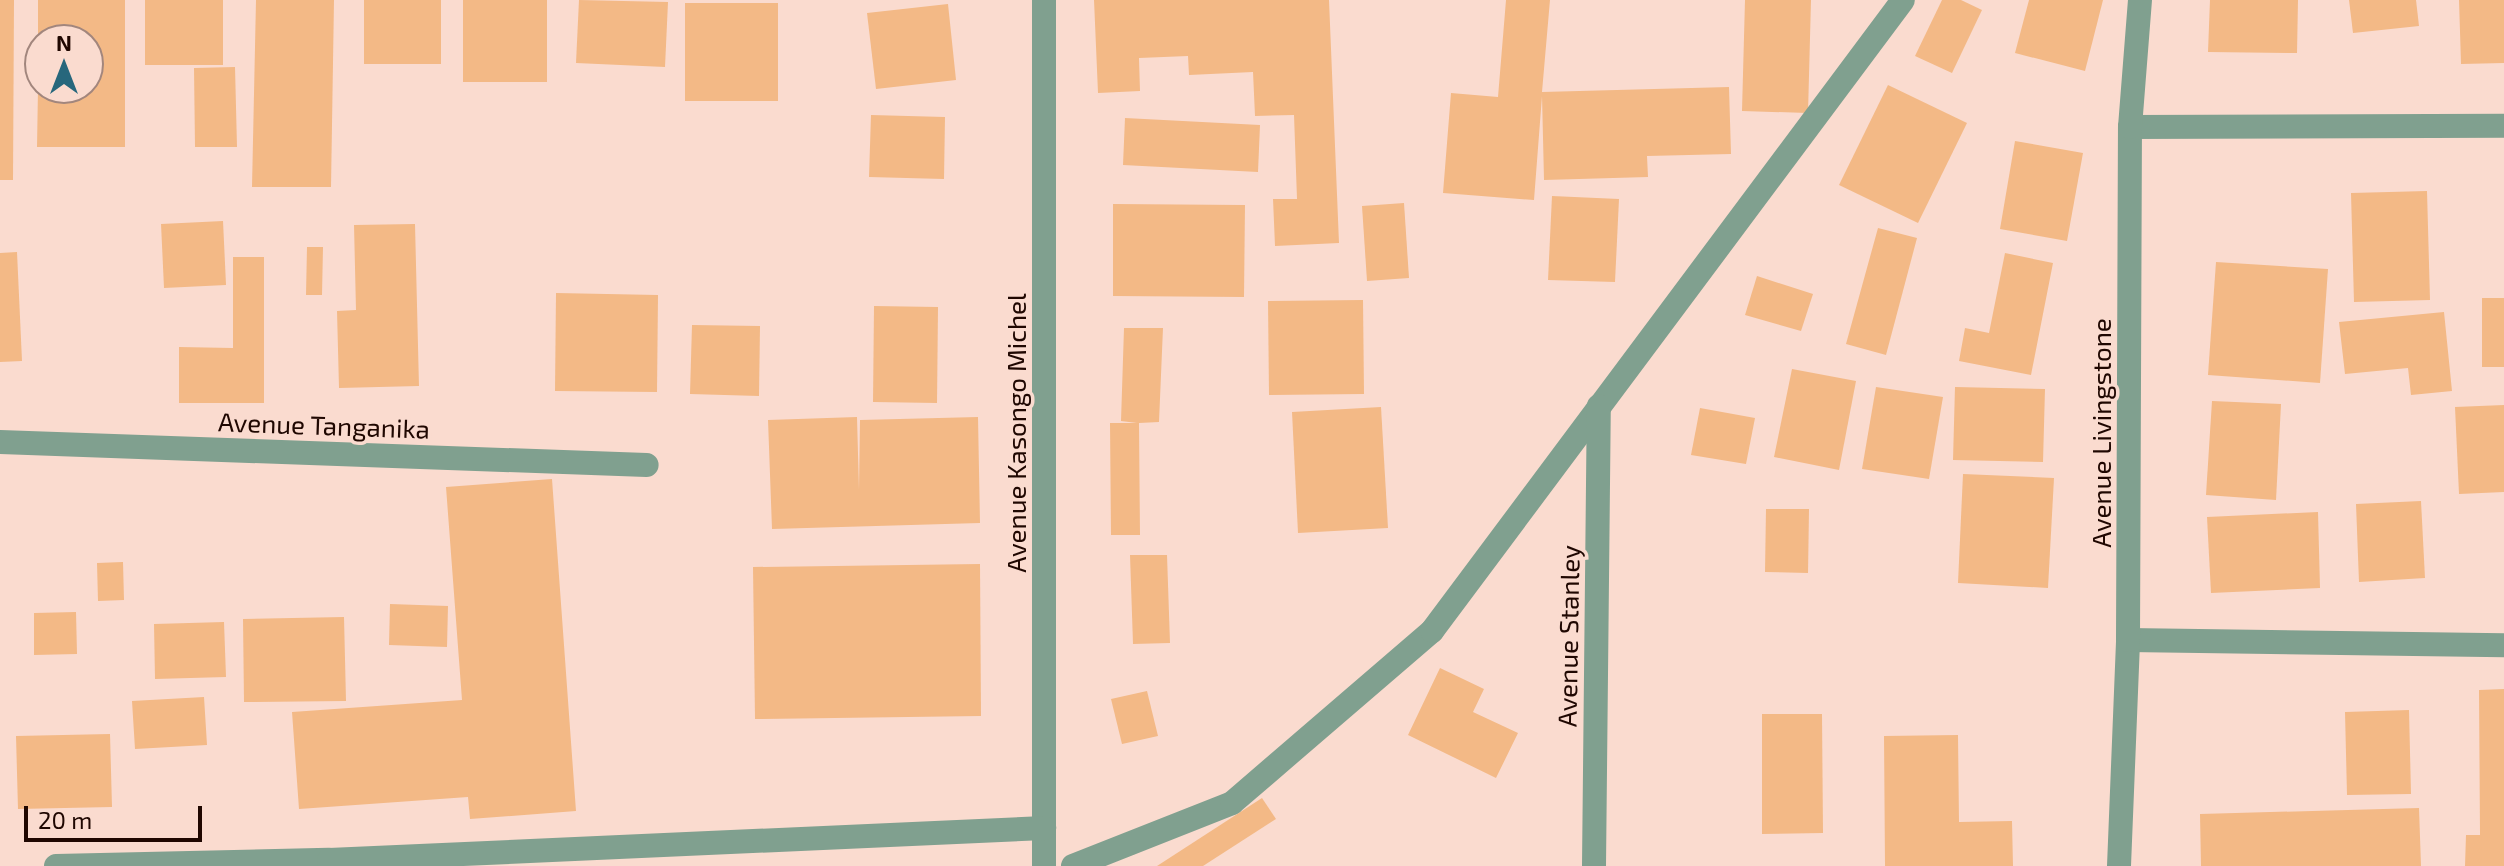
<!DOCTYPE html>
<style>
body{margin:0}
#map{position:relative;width:2504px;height:866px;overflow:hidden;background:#fadbcf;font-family:"Exo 2",sans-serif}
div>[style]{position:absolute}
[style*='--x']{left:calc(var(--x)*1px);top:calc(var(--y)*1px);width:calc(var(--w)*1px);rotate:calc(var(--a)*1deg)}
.building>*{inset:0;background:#f3b986}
.street>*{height:24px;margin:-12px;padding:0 12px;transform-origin:12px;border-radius:12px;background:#80a08f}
span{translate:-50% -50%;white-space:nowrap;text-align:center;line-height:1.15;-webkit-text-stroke:7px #fadbcf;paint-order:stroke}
.street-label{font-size:26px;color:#1f0701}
.north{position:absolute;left:24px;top:24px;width:80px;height:80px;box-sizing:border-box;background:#fadbcf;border:2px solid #a2867d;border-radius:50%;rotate:0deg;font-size:22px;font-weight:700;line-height:32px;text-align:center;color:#1f0701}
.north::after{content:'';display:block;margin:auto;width:28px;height:36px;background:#27677c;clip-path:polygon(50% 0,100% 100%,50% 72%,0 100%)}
.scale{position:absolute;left:24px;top:806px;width:178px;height:36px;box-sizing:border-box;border:4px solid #1f0701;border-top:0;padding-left:10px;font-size:24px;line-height:28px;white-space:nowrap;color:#1f0701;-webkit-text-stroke:6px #fadbcf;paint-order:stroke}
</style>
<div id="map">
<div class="building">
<div style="clip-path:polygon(0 0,14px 0,13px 180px,0 180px)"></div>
<div style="clip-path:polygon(38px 0,125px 0,125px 147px,37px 147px,38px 88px,88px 88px,88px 40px,38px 40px)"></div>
<div style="clip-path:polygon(145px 0,223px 0,223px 65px,145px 65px)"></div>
<div style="clip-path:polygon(256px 0,334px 0,331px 187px,252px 187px)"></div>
<div style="clip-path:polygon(364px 0,441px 0,441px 64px,364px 64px)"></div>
<div style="clip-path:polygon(463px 0,547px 0,547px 82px,463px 82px)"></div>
<div style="clip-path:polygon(579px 0,668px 2px,665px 67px,576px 63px)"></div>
<div style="clip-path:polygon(1094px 0,1329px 0,1339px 243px,1275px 246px,1273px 199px,1297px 199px,1294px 115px,1255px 116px,1253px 72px,1189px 75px,1188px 56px,1139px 58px,1140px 91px,1098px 93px)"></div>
<div style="clip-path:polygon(1506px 0,1550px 0,1542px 92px,1729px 87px,1731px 154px,1647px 156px,1648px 177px,1544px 180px,1542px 96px,1534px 200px,1443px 193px,1451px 93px,1498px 97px)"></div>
<div style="clip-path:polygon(1745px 0,1811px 0,1808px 113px,1742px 111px)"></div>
<div style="clip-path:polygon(1942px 0,1961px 0,1982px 10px,1952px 73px,1915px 56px)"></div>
<div style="clip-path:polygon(2029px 0,2103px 0,2085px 71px,2015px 53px)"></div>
<div style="clip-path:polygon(2210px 0,2298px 0,2297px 53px,2208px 52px)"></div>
<div style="clip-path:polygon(2349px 0,2416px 0,2419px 26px,2353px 33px)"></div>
<div style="clip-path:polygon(2459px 0,2504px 0,2504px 63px,2461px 64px)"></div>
<div style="clip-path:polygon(685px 3px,778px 3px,778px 101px,685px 101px)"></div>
<div style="clip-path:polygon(948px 4px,956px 80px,876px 89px,867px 13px)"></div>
<div style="clip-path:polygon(235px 67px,237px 147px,195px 147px,194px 68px)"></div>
<div style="clip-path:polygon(1888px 85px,1967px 123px,1918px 223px,1839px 185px)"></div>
<div style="clip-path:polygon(871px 115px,945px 117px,944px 179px,869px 177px)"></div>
<div style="clip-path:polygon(1125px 118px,1260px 125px,1258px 172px,1123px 165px)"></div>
<div style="clip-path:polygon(2015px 141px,2083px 153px,2067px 241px,2000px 229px)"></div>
<div style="clip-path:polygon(2427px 191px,2430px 300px,2354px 302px,2351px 193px)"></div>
<div style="clip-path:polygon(1552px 196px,1619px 199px,1615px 282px,1548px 280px)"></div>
<div style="clip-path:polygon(1404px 203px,1409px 278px,1367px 281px,1362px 206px)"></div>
<div style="clip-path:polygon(1113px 204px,1245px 205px,1244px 297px,1113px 296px)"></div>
<div style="clip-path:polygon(223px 221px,226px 285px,164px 288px,161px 224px)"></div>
<div style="clip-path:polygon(415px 224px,419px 386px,339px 388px,337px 311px,356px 310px,354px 225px)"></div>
<div style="clip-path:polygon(1878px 228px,1917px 238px,1886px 355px,1846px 344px)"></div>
<div style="clip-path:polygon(307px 247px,323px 247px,322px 295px,306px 295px)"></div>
<div style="clip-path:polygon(17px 252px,22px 361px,0 362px,0 253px)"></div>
<div style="clip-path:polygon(2005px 253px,2053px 263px,2031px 375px,1959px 361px,1965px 328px,1989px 333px)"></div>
<div style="clip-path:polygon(233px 257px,264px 257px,264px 403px,179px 403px,179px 347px,233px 348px)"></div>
<div style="clip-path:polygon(2216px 262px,2328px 269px,2320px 383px,2208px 375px)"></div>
<div style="clip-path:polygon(1757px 276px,1813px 294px,1801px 331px,1745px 315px)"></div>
<div style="clip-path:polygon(556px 293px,658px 295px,657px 392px,555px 391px)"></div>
<div style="clip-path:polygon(2482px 298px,2504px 298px,2504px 367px,2482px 367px)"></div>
<div style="clip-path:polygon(1363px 300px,1364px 394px,1269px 395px,1268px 301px)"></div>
<div style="clip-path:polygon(874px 306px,938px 307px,937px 403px,873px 402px)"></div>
<div style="clip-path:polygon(2444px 312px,2452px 391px,2411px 395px,2408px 368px,2345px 374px,2339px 322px)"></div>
<div style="clip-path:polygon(692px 325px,760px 326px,759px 396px,690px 394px)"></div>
<div style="clip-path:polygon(1124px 328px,1163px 328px,1159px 422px,1139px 423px,1140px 535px,1111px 535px,1110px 423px,1137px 423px,1121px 421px)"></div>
<div style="clip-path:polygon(1792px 369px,1856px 381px,1839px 470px,1774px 457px)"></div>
<div style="clip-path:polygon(1876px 387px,1943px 397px,1929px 479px,1862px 469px)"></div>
<div style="clip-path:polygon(1955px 387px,2045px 389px,2043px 462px,1953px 460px)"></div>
<div style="clip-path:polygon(2212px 401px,2281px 404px,2276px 500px,2206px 495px)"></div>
<div style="clip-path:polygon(2504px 405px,2504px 492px,2459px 494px,2455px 407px)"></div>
<div style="clip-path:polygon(1381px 407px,1388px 528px,1298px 533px,1292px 412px)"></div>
<div style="clip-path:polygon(1700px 408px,1755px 418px,1746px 464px,1691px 455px)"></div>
<div style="clip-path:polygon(857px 417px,859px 490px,860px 420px,978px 417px,980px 523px,772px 529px,768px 420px)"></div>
<div style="clip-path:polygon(1963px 474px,2054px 478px,2048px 588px,1958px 583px)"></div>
<div style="clip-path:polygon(552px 479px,576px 811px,470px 819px,468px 797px,299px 809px,292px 712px,462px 700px,446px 487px)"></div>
<div style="clip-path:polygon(2421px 501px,2425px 578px,2359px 582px,2356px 504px)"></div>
<div style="clip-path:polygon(1766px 509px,1809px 509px,1808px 573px,1765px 572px)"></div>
<div style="clip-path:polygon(2318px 512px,2320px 588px,2211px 593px,2207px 517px)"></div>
<div style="clip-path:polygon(1130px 555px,1167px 555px,1170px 643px,1133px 644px)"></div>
<div style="clip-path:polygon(123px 562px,124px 600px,98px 601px,97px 563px)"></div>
<div style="clip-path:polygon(980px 564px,981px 716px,755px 719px,753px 567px)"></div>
<div style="clip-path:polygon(390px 604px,448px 606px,447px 647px,389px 645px)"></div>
<div style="clip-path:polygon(76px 612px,77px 654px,34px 655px,34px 613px)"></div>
<div style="clip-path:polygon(344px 617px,346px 701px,244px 702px,243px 619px)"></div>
<div style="clip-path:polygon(224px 622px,226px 677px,155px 679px,154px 624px)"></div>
<div style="clip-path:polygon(1440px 668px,1484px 689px,1473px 712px,1518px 733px,1496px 778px,1408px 735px)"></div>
<div style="clip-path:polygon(2504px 689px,2504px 866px,2465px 866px,2466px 835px,2480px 835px,2479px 690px)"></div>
<div style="clip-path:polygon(1147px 691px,1158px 736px,1122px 744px,1111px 699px)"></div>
<div style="clip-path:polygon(204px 697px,207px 745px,135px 749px,132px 701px)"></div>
<div style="clip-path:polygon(2409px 710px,2411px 794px,2347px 795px,2345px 712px)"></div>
<div style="clip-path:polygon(1762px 714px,1822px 714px,1823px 833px,1762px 834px)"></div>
<div style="clip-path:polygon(110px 734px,112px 807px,18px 809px,16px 736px)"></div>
<div style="clip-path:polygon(1958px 735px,1959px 822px,2012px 821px,2013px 866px,1885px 866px,1884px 736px)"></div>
<div style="clip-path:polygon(1262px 798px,1276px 819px,1203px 866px,1157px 866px)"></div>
<div style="clip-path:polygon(2419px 808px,2421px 866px,2201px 866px,2200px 814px)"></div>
</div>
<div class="street">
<div style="--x:1044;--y:0;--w:866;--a:90"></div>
<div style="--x:2130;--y:127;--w:374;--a:-0.2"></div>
<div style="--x:0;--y:442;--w:647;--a:2.04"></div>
<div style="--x:2128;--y:640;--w:376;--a:0.8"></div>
<div style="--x:56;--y:866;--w:273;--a:-1.3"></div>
<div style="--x:329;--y:860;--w:716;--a:-2.56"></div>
<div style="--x:1073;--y:866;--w:171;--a:-21.6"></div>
<div style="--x:1232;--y:803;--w:264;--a:-40.7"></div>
<div style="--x:1432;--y:631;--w:787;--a:-53.26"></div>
<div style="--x:1594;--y:866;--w:460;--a:-89.4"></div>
<div style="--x:2119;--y:866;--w:226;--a:-87.7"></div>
<div style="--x:2128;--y:640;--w:513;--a:-89.78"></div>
<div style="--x:2130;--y:127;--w:127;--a:-85.5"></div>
</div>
<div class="street-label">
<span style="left:324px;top:425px;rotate:2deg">Avenue Tanganika</span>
<span style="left:1016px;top:433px;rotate:-90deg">Avenue Kasongo Michel</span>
<span style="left:2101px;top:433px;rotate:-90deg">Avenue Livingstone</span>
<span style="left:1568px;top:636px;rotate:-89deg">Avenue Stanley</span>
</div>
<div class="north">N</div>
<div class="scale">20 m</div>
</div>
